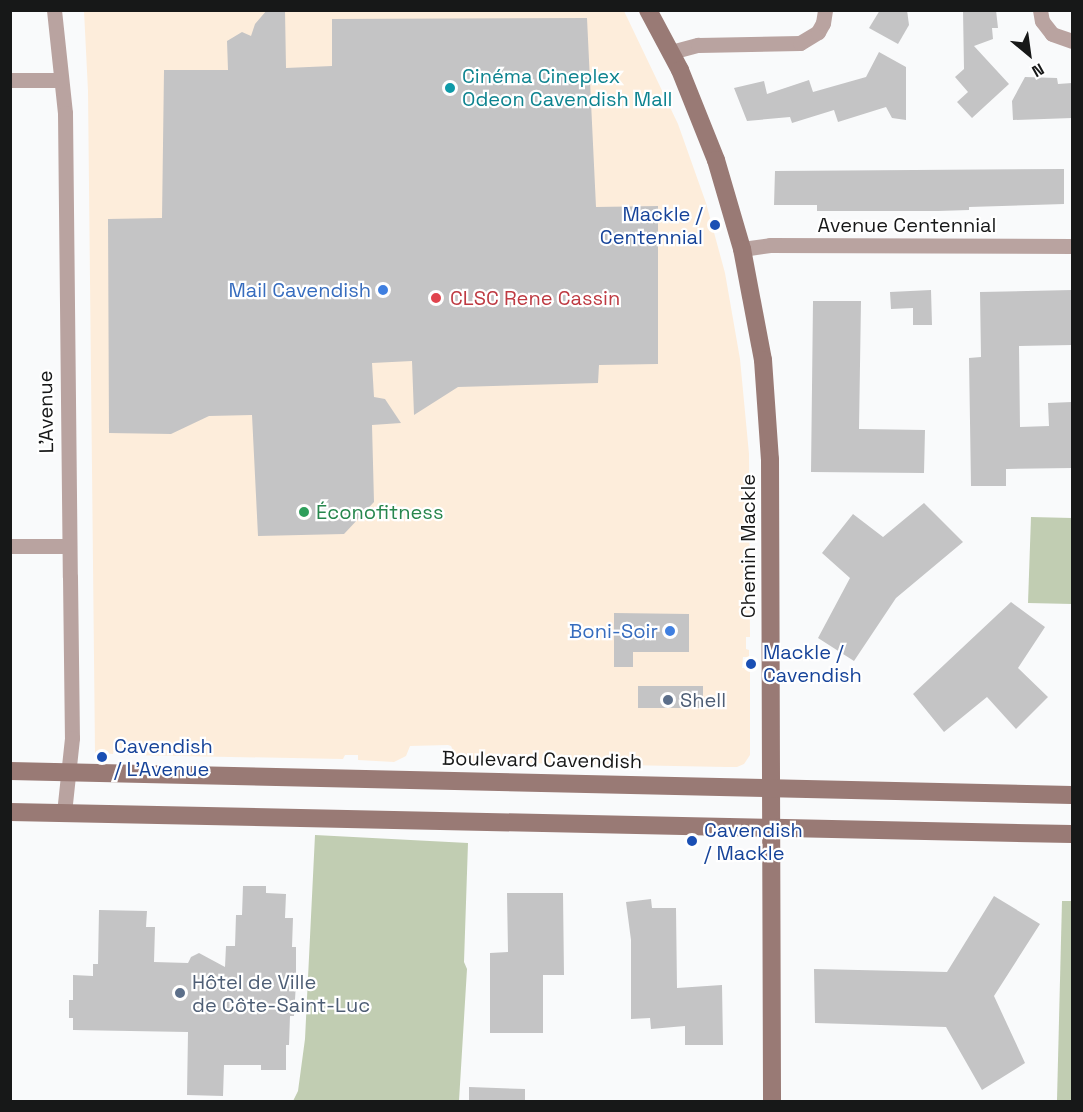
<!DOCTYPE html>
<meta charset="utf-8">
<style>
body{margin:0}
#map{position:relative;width:1083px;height:1112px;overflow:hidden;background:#f9fafb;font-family:"Space Grotesk",sans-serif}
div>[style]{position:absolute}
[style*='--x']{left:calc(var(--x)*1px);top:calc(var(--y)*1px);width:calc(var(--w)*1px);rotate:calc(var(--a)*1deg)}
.commercial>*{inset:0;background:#fdeddb}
.green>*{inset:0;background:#c1cdb2}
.building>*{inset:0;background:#c4c4c5}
.street>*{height:15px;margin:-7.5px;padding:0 7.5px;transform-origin:7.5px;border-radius:7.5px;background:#b9a3a0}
.secondary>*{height:18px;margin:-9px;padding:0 9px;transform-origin:9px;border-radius:9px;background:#997a75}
.dots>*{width:16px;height:16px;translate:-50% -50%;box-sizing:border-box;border:3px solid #fff;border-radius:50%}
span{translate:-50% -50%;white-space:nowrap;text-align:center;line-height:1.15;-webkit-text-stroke:4.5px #fff;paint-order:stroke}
.culture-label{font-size:20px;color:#0d838f}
.left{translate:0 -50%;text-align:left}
.transit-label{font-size:20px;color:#164399}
.right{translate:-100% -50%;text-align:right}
.street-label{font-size:20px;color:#171818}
.shop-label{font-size:20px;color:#366cbe}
.health-label{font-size:20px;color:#be3a42}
.leisure-label{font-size:20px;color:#27864d}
.service-label{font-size:20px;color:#4e5e75}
.frame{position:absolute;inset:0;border:12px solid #171818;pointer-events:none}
.north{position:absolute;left:999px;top:24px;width:60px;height:60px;-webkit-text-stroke:4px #fff;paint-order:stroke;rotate:151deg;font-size:16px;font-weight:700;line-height:24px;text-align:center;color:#171818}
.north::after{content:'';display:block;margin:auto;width:21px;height:27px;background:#171818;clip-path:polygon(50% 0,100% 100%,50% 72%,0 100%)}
</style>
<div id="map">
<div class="commercial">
<div style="clip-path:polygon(84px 11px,624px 11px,678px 124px,706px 203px,725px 273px,740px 359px,749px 454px,750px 637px,746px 637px,746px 649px,749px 650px,749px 657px,743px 657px,742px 668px,750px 668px,750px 755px,744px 764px,737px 767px,726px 767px,465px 762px,456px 757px,451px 746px,448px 745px,410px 746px,406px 756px,394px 762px,358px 760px,358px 755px,345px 755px,343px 759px,127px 755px,127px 748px,114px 748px,113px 754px,95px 753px,88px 91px)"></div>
</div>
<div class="green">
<div style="clip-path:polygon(1031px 517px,1072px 518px,1072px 604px,1028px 603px)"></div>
<div style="clip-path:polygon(315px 835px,468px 843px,464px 962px,467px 969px,459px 1101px,293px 1101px,298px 1091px,305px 1039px)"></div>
<div style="clip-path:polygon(1062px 901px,1072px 901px,1072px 1100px,1057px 1100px)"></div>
</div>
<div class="building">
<div style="clip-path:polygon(267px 10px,285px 10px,286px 68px,332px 66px,332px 19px,587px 18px,596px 207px,658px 206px,658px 364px,599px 365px,598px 383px,458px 387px,414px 415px,412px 361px,372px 363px,374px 397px,385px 399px,401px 423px,372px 425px,374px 502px,344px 534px,258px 536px,252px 415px,209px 416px,171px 434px,109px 433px,108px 219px,162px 218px,164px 70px,228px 70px,227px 41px,242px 32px,251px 36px,255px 24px)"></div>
<div style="clip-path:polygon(880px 10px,907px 10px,909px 25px,898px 44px,869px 28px)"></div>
<div style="clip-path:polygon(963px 10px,996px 10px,998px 28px,992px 28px,993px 39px,974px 46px,1009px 84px,972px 118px,957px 102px,968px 92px,955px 77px,964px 69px)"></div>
<div style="clip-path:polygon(879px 52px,906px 67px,906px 120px,892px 118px,886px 107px,838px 122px,834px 110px,792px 123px,790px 117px,747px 121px,734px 88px,764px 81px,767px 94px,809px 80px,813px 92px,866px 77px)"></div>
<div style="clip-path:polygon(1025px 77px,1057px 78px,1058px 84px,1072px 83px,1072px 118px,1013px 120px,1012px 101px)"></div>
<div style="clip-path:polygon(1064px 169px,1064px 204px,969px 207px,969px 210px,938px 211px,817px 211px,817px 205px,774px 205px,775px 171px)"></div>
<div style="clip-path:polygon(931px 290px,932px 325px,913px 325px,913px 308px,891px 309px,890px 292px)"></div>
<div style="clip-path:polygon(1072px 290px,1072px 345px,1019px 346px,1020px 427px,1049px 426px,1048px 403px,1072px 402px,1072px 468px,1006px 469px,1006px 486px,971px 486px,969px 358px,981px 357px,980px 292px)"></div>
<div style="clip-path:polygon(813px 301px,861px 301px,859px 429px,925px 430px,924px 473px,811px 472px)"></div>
<div style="clip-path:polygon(924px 503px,963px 542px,896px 598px,854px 661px,818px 638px,850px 578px,822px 553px,853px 514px,883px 537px)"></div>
<div style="clip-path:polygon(1011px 602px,1045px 627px,1018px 668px,1048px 697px,1016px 729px,987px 697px,944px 732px,913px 694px)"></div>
<div style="clip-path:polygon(614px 613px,689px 614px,689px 652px,633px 652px,633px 667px,614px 667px)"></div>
<div style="clip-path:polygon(638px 686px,703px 686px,703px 708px,638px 708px)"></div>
<div style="clip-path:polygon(243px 886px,266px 886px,266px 893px,286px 894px,285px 918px,293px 918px,292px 947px,296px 947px,296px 983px,294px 1016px,290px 1016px,289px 1045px,286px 1045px,286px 1070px,261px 1070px,261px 1065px,224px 1065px,223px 1096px,187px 1095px,188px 1032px,73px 1030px,73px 1018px,69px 1018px,69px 1000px,73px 1000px,73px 975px,93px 976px,93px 964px,98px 964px,99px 910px,147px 911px,146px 927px,155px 927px,154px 962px,188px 963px,191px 957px,199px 953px,225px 967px,226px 946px,235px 946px,236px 915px,242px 915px)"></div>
<div style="clip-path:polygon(507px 893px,563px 893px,564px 975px,543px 975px,543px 1033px,490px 1033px,490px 953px,508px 952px)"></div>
<div style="clip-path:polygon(994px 896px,1040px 924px,994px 996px,1025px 1063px,982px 1090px,946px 1027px,815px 1023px,814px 969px,947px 972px)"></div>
<div style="clip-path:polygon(651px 899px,652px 908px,676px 908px,677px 988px,722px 985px,723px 1045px,685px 1045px,685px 1026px,651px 1029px,650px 1018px,631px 1019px,631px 940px,626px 902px)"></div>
<div style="clip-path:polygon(469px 1087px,525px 1089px,525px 1101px,469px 1101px)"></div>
</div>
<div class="street">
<div style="--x:54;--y:10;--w:104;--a:83.9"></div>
<div style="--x:65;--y:113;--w:464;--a:89.4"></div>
<div style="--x:70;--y:577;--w:161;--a:89.3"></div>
<div style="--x:72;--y:738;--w:75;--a:96.1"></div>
<div style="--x:1040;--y:10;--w:11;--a:80"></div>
<div style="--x:1042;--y:21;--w:16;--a:52"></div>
<div style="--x:1052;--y:34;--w:21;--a:19"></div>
<div style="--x:671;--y:52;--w:28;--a:-15"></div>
<div style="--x:698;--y:45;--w:102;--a:-1.1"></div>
<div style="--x:800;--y:43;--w:21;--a:-31"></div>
<div style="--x:818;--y:32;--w:10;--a:-61"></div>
<div style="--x:823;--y:23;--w:13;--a:-81"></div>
<div style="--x:10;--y:80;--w:51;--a:0"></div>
<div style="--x:742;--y:249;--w:28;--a:-8"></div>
<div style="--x:770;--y:245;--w:302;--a:0.2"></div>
<div style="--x:10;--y:546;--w:59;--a:0"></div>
</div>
<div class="secondary">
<div style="--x:648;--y:10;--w:68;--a:61.9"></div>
<div style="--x:680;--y:70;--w:97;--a:68.2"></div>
<div style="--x:716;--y:160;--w:93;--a:73.7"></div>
<div style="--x:742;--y:249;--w:113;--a:79.3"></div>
<div style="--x:763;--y:360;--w:99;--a:86"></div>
<div style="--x:770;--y:459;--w:643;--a:89.82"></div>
<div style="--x:10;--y:771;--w:1062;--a:1.29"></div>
<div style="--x:10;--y:812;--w:1062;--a:1.19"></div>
</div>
<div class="dots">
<div style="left:450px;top:88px;background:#0f9aa8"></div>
<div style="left:715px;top:225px;background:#1a4fb4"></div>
<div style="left:383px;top:290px;background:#3f7fe0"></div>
<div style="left:436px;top:298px;background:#e0444e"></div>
<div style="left:304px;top:512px;background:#2e9e5b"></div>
<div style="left:670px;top:631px;background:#3f7fe0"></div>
<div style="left:751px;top:664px;background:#1a4fb4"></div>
<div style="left:668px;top:700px;background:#5c6f8a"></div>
<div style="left:102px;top:757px;background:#1a4fb4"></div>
<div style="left:692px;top:841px;background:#1a4fb4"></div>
<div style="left:180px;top:993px;background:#5c6f8a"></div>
</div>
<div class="culture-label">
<span class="left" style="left:462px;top:88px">Cinéma Cineplex<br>Odeon Cavendish Mall</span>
</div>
<div class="transit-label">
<span class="right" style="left:703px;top:226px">Mackle /<br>Centennial</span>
<span class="left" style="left:763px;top:664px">Mackle /<br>Cavendish</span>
<span class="left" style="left:114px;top:758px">Cavendish<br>/ L'Avenue</span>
<span class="left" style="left:704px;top:842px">Cavendish<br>/ Mackle</span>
</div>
<div class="street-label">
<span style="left:907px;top:225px">Avenue Centennial</span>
<span style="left:46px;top:412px;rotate:-91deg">L'Avenue</span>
<span style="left:748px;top:546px;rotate:-90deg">Chemin Mackle</span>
<span style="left:542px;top:760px;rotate:1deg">Boulevard Cavendish</span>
</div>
<div class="shop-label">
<span class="right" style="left:371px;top:290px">Mail Cavendish</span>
<span class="right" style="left:658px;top:631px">Boni-Soir</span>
</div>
<div class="health-label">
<span class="left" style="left:450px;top:298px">CLSC Rene Cassin</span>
</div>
<div class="leisure-label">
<span class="left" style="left:316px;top:512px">Éconofitness</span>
</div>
<div class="service-label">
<span class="left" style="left:680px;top:700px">Shell</span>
<span class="left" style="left:192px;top:994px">Hôtel de Ville<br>de Côte-Saint-Luc</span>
</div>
<div class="frame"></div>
<div class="north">N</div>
</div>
